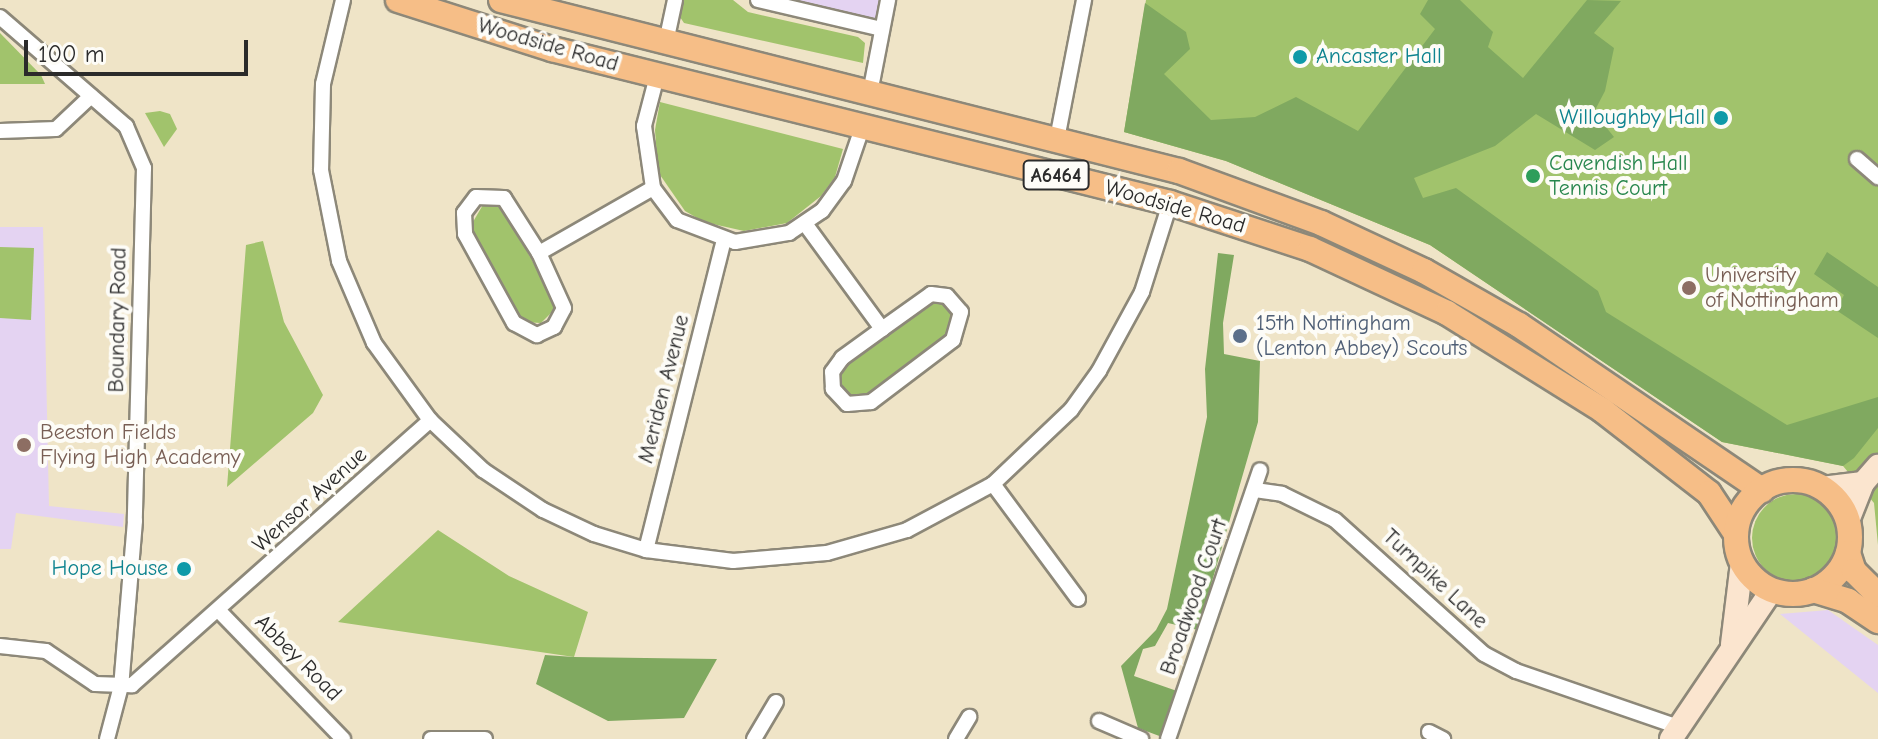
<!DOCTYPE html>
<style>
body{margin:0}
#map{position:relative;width:1878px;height:739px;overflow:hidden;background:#efe4c7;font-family:"Comic Neue",sans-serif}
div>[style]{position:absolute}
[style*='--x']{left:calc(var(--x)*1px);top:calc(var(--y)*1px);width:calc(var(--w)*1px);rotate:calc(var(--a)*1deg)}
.built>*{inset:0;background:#e4d3f2}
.green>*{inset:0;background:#a1c36c}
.round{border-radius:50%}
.forest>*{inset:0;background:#80a960}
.roads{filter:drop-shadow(2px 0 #8d8879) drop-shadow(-2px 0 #8d8879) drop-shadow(0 2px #8d8879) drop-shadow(0 -2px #8d8879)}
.street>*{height:14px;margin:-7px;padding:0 7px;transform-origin:7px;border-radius:7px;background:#fff}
.secondary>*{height:22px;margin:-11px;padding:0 11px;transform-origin:11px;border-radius:11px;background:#fbe5cf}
.primary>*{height:24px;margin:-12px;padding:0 12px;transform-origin:12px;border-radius:12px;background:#f6be87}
.primary>.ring{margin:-12px;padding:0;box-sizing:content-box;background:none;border:24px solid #f6be87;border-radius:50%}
.dots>*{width:22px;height:22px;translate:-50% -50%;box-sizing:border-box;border:4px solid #fdfcf7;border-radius:50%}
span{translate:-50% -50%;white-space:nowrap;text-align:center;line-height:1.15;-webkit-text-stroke:8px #fdfcf7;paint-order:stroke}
.shield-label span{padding:2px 6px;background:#fdfcf7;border:2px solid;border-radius:6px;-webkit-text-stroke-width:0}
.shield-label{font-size:20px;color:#2b2b2b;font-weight:700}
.street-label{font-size:22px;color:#2b2b2b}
.culture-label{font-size:22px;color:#0d838f}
.left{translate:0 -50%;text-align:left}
.right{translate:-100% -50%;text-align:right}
.leisure-label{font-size:22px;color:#27864d}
.education-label{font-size:22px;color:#785e54}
.service-label{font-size:22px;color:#4e5e75}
.scale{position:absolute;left:24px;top:40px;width:224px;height:36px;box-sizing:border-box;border:4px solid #2b2b2b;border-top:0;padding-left:10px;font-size:24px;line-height:28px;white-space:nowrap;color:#2b2b2b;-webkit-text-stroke:6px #fdfcf7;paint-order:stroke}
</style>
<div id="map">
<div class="built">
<div style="clip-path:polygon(797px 0,894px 0,889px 22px)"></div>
<div style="clip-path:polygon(0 227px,43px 227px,49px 506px,124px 514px,123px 527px,16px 513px,11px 549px,0 549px)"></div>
<div style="clip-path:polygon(1828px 610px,1878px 645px,1878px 693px,1780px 614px)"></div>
</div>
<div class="green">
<div style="clip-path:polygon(681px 0,733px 0,748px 12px,858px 37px,865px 43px,863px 63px,684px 23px,678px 14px)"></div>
<div style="clip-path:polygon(1146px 0,1878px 0,1878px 545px,1874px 503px,1843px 466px,1722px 442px,1430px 245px,1226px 161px,1124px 132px)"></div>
<div style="clip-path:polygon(0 33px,41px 75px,45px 84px,0 84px)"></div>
<div style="clip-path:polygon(660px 102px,843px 149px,835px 177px,821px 196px,787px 223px,744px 231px,704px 222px,685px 211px,658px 172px,655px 130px)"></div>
<div style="clip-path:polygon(160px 111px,170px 114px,177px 129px,164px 147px,145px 113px)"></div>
<div style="clip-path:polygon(484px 203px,500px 204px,504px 210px,553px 298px,554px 310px,541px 323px,522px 322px,470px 227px)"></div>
<div style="clip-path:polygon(263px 241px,284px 322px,323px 395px,313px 413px,227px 487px,246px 245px)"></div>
<div style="clip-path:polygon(0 247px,34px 248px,31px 320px,0 318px)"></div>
<div style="clip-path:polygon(933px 301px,947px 305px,955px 316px,951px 336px,865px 398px,848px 397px,838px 384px,840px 367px)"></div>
<div class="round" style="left:1752px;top:494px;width:88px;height:88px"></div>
<div style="clip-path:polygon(438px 530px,509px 576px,588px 612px,574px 657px,338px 622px)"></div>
</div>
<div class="forest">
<div style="clip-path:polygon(1428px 0,1460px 0,1493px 32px,1488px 47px,1523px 78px,1587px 0,1621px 1px,1594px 33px,1614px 48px,1605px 91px,1594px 112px,1614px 137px,1595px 150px,1536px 114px,1495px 146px,1414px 178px,1423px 198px,1456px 188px,1598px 291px,1606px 312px,1787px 425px,1878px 397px,1878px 428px,1854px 458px,1843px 466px,1722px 442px,1430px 245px,1226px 161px,1124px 132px,1145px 3px,1186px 32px,1190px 49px,1164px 74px,1211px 120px,1255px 117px,1296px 97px,1358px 131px,1435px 29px,1420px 14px)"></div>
<div style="clip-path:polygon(1827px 252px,1878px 287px,1878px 338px,1836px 310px,1844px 295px,1814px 274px)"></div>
<div style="clip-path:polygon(1218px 253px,1234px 255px,1223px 323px,1224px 354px,1260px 361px,1258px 422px,1198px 630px,1168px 623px,1155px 646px,1143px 649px,1134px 676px,1177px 691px,1162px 737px,1138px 728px,1121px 666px,1156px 630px,1167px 609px,1207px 417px,1205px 369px)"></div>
<div style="clip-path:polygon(545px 655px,574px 657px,717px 659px,684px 718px,608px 721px,536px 684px)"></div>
</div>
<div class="roads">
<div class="street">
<div style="--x:343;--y:0;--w:86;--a:103.4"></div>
<div style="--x:323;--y:84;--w:86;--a:91.3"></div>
<div style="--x:321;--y:170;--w:93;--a:78.8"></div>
<div style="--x:339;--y:261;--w:89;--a:66.9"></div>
<div style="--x:374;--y:343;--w:95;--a:54"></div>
<div style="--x:430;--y:420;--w:73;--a:43.3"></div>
<div style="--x:483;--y:470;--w:72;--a:33.7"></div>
<div style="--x:543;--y:510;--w:56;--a:25.2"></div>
<div style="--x:594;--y:534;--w:54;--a:17.1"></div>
<div style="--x:646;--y:550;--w:88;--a:7.2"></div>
<div style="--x:733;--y:561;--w:94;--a:-4.9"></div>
<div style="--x:827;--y:553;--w:83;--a:-16"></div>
<div style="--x:907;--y:530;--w:98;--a:-28.1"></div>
<div style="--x:993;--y:484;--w:108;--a:-43.5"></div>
<div style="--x:1071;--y:410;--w:48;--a:-54.3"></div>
<div style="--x:1099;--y:371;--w:90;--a:-61.4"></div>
<div style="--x:1142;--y:292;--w:93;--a:-72.5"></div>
<div style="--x:758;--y:0;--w:127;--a:13.2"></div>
<div style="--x:0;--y:17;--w:167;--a:40.9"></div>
<div style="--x:126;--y:126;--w:46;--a:66.8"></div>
<div style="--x:144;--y:168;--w:353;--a:91.5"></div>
<div style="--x:135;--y:521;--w:166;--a:94.8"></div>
<div style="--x:121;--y:686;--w:55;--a:104.8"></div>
<div style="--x:666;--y:42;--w:43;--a:-77.9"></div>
<div style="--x:657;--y:76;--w:52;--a:104.6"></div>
<div style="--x:644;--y:126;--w:63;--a:81.7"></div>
<div style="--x:653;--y:188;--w:40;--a:53"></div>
<div style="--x:677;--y:220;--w:62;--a:20.8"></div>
<div style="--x:735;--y:242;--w:55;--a:-9.5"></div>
<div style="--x:789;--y:233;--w:40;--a:-34"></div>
<div style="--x:822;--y:211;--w:37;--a:-54"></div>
<div style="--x:844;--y:181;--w:56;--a:-71.2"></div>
<div style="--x:870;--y:93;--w:95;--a:-79"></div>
<div style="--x:0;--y:131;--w:56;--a:-2"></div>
<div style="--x:56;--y:129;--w:48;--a:-43.3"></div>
<div style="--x:1057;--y:139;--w:142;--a:-79"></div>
<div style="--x:1857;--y:159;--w:28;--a:41"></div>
<div style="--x:806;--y:225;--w:129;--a:53.8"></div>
<div style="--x:882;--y:329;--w:60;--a:-35.5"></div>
<div style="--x:931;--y:294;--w:16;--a:7"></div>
<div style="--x:947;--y:296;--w:21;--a:49"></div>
<div style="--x:961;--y:312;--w:29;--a:106"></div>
<div style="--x:953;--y:340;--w:103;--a:142.9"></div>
<div style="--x:871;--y:402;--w:24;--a:175"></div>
<div style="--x:847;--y:404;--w:21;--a:-133"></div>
<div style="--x:833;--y:389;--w:17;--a:-93"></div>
<div style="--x:832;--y:372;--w:17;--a:-54"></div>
<div style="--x:842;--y:358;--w:49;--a:-35.9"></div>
<div style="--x:539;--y:253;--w:65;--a:-122.5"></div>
<div style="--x:504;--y:198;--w:28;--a:-178"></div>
<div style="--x:476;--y:197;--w:20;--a:127"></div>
<div style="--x:464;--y:213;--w:21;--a:87"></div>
<div style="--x:465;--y:234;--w:102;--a:61.2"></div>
<div style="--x:514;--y:323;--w:26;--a:28"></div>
<div style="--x:537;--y:335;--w:19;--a:-25"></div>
<div style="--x:554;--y:327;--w:21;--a:-62"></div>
<div style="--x:564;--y:308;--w:60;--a:-114.4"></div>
<div style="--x:539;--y:253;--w:131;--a:-29.7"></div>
<div style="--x:993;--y:484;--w:143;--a:53.5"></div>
<div style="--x:1255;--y:490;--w:27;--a:8"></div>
<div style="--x:1282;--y:494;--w:59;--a:26.1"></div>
<div style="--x:1335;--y:520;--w:200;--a:42"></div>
<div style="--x:1484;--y:654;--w:36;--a:28"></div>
<div style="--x:1516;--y:671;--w:172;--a:19"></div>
<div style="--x:646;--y:550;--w:321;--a:-75.9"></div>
<div style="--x:220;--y:612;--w:177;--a:45.9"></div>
<div style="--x:0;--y:646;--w:46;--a:6.2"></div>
<div style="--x:46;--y:651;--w:59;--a:34"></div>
<div style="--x:95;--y:684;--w:37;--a:2"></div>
<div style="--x:132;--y:685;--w:399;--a:-41.6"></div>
<div style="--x:1099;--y:721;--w:46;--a:23.2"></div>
<div style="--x:1429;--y:732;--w:16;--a:27"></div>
<div style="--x:431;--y:739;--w:54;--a:0"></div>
<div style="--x:754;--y:739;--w:43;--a:-59.3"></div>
<div style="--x:956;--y:739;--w:26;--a:-59"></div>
<div style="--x:1168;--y:739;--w:284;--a:-71.1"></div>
</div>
<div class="secondary">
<div style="--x:1822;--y:488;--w:41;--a:-7"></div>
<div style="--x:1848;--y:521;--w:41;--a:-68.5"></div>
<div style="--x:1863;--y:483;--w:23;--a:-49"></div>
<div style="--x:1732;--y:644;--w:82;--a:-83"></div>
<div style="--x:1671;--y:739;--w:180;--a:-55.9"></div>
</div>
<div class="primary">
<div style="--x:398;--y:0;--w:162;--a:17.7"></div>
<div style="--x:552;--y:49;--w:637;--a:13.99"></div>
<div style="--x:1170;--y:203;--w:147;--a:18.2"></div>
<div style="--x:1310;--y:249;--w:151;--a:25"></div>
<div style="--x:1447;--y:313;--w:183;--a:32"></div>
<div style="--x:1602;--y:410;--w:135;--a:37.8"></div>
<div style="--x:1709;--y:493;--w:49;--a:56.6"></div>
<div style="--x:501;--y:0;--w:699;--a:14.16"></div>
<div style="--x:1179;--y:171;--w:151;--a:20.1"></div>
<div style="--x:1321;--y:223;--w:114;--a:25"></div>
<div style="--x:1424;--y:271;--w:109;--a:29.6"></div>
<div style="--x:1519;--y:325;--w:294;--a:34.2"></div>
<div class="ring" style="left:1736px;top:480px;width:90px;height:90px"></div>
<div style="--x:1848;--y:553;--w:19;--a:72"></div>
<div style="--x:1854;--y:571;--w:34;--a:45"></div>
<div style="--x:1813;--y:590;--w:37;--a:17"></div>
<div style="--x:1848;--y:601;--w:36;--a:34"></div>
</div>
</div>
<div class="dots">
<div style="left:1300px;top:57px;background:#0f9aa8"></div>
<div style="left:1721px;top:118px;background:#0f9aa8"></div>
<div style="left:1533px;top:176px;background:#2e9e5b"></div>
<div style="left:1689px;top:288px;background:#8d6e63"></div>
<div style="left:1240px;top:336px;background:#5c6f8a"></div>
<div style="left:24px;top:445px;background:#8d6e63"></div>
<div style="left:184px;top:569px;background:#0f9aa8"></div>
</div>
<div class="shield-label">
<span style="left:1056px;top:175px">A6464</span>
</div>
<div class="street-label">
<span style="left:548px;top:45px;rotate:16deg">Woodside Road</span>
<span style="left:1175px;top:207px;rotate:16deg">Woodside Road</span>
<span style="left:118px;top:320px;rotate:-89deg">Boundary Road</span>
<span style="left:664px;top:389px;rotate:-76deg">Meriden Avenue</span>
<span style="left:310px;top:500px;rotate:-42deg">Wensor Avenue</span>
<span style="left:1435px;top:579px;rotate:43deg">Turnpike Lane</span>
<span style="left:1194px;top:597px;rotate:-71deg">Broadwood Court</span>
<span style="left:298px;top:658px;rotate:45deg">Abbey Road</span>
</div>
<div class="culture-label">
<span class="left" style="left:1316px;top:57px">Ancaster Hall</span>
<span class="right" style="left:1705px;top:118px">Willoughby Hall</span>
<span class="right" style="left:168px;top:569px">Hope House</span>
</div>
<div class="leisure-label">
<span class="left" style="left:1549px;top:176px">Cavendish Hall<br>Tennis Court</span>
</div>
<div class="education-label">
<span class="left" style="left:1705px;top:288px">University<br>of Nottingham</span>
<span class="left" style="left:40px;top:445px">Beeston Fields<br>Flying High Academy</span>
</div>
<div class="service-label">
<span class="left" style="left:1256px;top:336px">15th Nottingham<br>(Lenton Abbey) Scouts</span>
</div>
<div class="scale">100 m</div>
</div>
